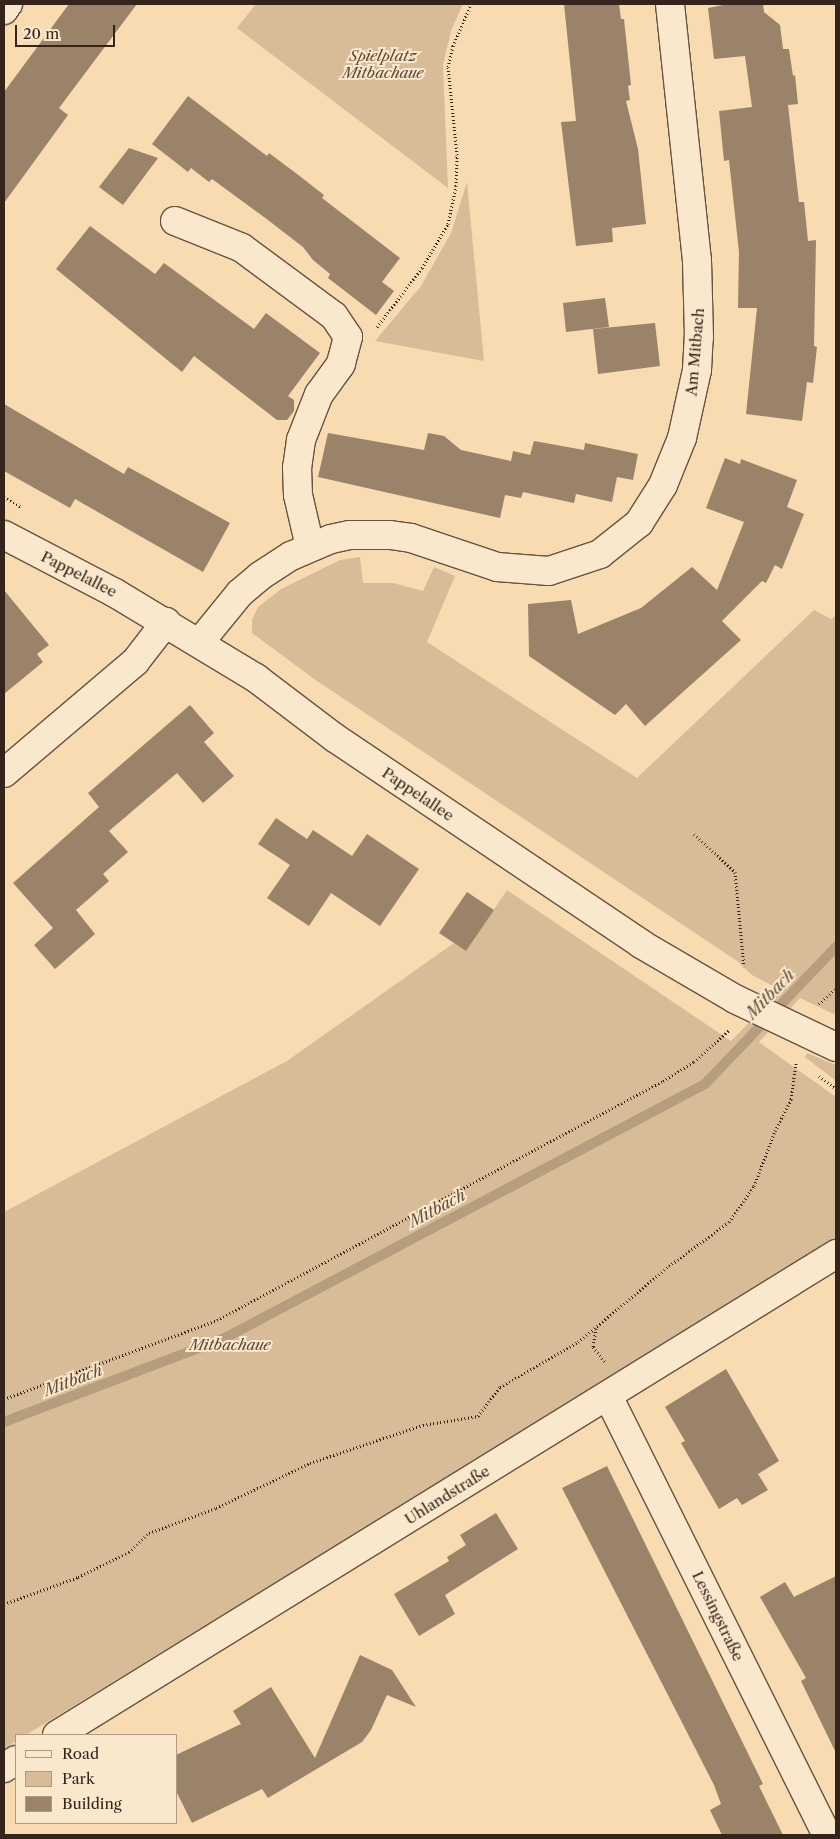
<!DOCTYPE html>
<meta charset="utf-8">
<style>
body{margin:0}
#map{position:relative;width:840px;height:1839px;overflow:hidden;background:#f8dbb0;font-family:"Libre Caslon Text",serif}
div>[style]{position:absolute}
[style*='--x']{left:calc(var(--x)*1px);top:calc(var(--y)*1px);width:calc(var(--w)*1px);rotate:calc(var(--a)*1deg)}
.green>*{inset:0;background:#d7bc97}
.stream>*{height:10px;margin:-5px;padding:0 5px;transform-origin:5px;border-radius:5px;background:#b69d7d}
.building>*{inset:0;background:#9a8368}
.path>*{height:3px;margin-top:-1.5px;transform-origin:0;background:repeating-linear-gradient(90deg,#35241b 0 1px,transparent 0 3.5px)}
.roads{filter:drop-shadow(1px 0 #665240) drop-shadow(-1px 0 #665240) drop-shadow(0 1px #665240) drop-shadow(0 -1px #665240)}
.street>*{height:28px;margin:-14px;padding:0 14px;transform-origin:14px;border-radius:14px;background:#fae8cc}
span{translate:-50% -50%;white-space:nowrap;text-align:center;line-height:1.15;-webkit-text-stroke:4px #fae8cc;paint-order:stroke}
.park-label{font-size:15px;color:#5e4a3a;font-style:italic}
.street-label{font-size:15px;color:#35241b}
.water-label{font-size:16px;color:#624e3d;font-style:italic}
.frame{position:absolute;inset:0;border:5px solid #35241b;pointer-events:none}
.legend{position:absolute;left:15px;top:1734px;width:162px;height:90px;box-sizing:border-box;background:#fae8cc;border:1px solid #ab9a85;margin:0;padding:6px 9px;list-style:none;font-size:15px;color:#35241b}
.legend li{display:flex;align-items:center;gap:10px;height:25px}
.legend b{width:25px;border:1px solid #ab9a85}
.scale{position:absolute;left:15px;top:25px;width:100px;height:22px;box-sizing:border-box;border:2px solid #35241b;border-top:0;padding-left:6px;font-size:15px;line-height:18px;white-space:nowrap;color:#35241b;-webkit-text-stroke:4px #fae8cc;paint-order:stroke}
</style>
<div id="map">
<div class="green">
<div style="clip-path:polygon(256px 4px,463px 4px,451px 31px,443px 65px,448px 188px,237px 28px)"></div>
<div style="clip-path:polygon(467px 182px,484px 361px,375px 341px,421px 286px,451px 233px)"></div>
<div style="clip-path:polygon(360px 557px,363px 583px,393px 583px,423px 591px,434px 567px,455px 576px,427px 642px,637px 778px,814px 610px,831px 619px,836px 615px,836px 1015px,800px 998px,759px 1042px,836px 1097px,836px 1240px,26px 1735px,16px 1735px,16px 1741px,4px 1749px,4px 1212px,287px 1061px,454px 943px,466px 951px,507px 890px,731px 1041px,781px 990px,752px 975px,737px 961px,317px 681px,252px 633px,252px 620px,258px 607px,281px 589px,340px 560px)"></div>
<div style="clip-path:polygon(807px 1053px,836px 1065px,836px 1081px,805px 1057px)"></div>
</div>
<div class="stream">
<div style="--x:4;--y:1422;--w:234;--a:-20.8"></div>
<div style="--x:223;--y:1339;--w:545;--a:-27.88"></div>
<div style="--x:705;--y:1084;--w:190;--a:-46.3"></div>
</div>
<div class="building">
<div style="clip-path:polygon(69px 4px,137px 4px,59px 108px,68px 115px,4px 203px,4px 92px)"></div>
<div style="clip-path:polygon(564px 4px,619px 4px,621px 19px,624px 19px,631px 85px,628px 86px,630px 100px,626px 101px,638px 149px,646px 224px,612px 228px,613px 242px,576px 246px,561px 122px,576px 121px)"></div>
<div style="clip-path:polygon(728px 4px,763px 4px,764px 12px,780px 25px,783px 49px,789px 49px,793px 76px,795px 75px,798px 104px,788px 105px,799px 202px,804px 202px,808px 241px,816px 240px,814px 346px,817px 347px,813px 383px,807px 382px,802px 421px,746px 414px,757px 308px,738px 308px,739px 252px,729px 160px,724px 161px,719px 111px,752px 107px,745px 56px,714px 59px,708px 8px)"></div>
<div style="clip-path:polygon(188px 96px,267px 156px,269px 153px,297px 174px,324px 195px,322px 198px,400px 258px,382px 282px,394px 291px,376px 315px,328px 278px,330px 274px,313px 260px,303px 247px,264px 217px,212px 179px,209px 182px,191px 168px,188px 172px,152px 144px)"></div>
<div style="clip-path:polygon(129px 148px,158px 158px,123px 205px,99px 187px)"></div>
<div style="clip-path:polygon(90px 226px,155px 274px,164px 263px,254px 329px,266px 313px,320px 353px,288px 396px,294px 400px,294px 411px,287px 420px,277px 420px,194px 356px,182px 372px,56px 269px)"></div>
<div style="clip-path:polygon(605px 298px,609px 327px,566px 332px,563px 303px)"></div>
<div style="clip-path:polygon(655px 323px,660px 366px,598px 374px,593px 329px)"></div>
<div style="clip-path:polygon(4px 404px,124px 474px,128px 467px,230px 523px,203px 572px,75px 499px,70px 508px,4px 471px)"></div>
<div style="clip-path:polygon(328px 433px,424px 450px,428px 433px,444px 436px,461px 450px,511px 461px,513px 451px,530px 455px,534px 441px,584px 450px,585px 443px,638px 454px,633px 480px,617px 477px,612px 502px,576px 494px,574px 503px,523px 492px,521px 498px,505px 495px,500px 518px,318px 477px)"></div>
<div style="clip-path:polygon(725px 458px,740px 464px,741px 459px,797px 480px,787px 507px,804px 514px,782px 569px,775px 565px,766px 583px,762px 581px,722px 621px,741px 640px,645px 726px,626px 704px,615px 715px,529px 656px,528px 604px,571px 600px,578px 634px,641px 608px,692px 567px,717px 590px,744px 522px,706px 508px)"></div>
<div style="clip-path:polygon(4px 590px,49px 645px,37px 654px,43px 662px,4px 694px)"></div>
<div style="clip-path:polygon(190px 705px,214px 733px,204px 742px,234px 776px,203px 803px,177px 773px,109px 831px,128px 852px,103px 874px,109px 881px,76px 910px,95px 934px,55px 969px,34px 945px,53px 928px,13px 883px,99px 807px,88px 793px)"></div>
<div style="clip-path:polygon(276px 818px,307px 839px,313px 830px,352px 856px,367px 834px,419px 869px,380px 926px,331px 893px,309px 926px,267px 898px,290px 865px,258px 844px)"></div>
<div style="clip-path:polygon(467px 892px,494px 910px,466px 951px,439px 933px)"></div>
<div style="clip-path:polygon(726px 1369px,779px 1461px,758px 1474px,768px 1490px,742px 1505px,737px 1498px,719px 1509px,681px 1443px,685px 1441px,665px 1407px)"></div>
<div style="clip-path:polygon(607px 1466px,763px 1784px,759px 1786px,783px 1835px,722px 1835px,710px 1810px,721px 1804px,714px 1785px,562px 1488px)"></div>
<div style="clip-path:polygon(496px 1513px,518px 1549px,445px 1595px,455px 1614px,419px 1636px,394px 1594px,449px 1561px,447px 1557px,466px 1545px,460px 1535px)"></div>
<div style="clip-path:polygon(836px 1576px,836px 1753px,801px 1681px,806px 1678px,760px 1597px,785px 1582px,794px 1597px)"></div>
<div style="clip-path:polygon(360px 1655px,392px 1670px,416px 1707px,387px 1695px,371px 1730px,362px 1742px,268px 1798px,262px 1789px,192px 1823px,176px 1791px,176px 1755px,241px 1724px,233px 1711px,271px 1687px,315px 1758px)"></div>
</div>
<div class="path">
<div style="--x:377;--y:327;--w:74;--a:-52.7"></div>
<div style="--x:422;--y:268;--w:51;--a:-59.4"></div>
<div style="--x:448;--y:224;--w:39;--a:-78"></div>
<div style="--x:456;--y:186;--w:31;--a:-88"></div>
<div style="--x:457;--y:155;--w:88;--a:-95.8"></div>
<div style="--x:448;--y:67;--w:22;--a:-77"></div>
<div style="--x:453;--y:46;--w:46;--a:-66.8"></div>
<div style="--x:4;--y:497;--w:20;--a:30"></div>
<div style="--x:694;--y:834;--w:56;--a:42.8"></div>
<div style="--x:735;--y:872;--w:95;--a:84.6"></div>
<div style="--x:819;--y:1004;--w:23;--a:-43"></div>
<div style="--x:819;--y:1076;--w:21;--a:37"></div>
<div style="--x:596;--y:1328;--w:19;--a:99"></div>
<div style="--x:593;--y:1347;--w:19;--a:51"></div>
<div style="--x:4;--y:1399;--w:227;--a:-20.3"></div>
<div style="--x:217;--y:1320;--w:506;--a:-28.19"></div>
<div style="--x:663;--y:1081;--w:36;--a:-32"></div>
<div style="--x:694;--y:1062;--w:47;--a:-42.4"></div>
<div style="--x:4;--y:1604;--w:79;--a:-20"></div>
<div style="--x:78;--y:1577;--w:57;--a:-26.1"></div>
<div style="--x:129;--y:1552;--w:28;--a:-44"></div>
<div style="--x:149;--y:1533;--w:72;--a:-20.5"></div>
<div style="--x:216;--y:1508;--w:104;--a:-25.6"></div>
<div style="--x:310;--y:1463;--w:119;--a:-18.6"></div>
<div style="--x:423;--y:1425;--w:56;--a:-9.3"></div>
<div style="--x:478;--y:1416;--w:36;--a:-53"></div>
<div style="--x:500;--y:1387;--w:90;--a:-30"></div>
<div style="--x:578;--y:1342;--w:119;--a:-39.9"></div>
<div style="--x:669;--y:1266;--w:74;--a:-36.3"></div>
<div style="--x:729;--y:1222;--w:44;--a:-55.2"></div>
<div style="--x:754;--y:1186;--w:59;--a:-69.1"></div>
<div style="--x:775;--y:1131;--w:36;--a:-63"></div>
<div style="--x:791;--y:1099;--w:36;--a:-82"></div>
</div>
<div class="roads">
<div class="street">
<div style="--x:4;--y:10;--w:7;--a:-56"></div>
<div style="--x:175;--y:221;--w:72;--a:21.9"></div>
<div style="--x:242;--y:248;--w:114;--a:36.5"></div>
<div style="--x:334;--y:316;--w:25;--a:56"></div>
<div style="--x:348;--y:337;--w:28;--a:105"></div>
<div style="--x:341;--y:364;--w:37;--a:126"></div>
<div style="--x:319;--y:394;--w:49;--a:111.4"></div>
<div style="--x:301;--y:440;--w:27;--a:98"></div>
<div style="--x:297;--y:467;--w:28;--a:88"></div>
<div style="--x:298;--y:495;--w:53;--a:77"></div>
<div style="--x:4;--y:535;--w:125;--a:27.6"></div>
<div style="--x:115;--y:593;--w:165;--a:31.1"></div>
<div style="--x:256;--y:678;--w:99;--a:37.2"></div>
<div style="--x:335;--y:738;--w:369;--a:33.9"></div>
<div style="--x:641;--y:944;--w:109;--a:30.3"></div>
<div style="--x:735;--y:999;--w:112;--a:25.4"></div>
<div style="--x:200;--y:642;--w:63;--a:-50.8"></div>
<div style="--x:240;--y:593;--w:26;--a:-40"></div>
<div style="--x:260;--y:576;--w:37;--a:-33"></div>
<div style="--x:291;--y:556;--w:43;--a:-23"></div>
<div style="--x:331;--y:539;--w:19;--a:-12"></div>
<div style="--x:350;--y:535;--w:40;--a:0"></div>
<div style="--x:390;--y:535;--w:21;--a:8"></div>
<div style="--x:411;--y:538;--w:91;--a:18.6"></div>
<div style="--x:497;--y:567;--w:52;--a:4.4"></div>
<div style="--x:549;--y:571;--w:54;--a:-18.4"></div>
<div style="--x:600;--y:554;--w:50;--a:-38.5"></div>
<div style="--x:639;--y:523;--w:45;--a:-57.7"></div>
<div style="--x:663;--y:485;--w:51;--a:-68"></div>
<div style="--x:682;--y:438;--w:70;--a:-77.6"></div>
<div style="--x:697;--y:370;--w:33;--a:-87"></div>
<div style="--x:699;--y:337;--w:76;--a:-91.5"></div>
<div style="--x:697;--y:261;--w:258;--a:-96"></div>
<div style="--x:4;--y:773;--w:172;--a:-40.3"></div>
<div style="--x:135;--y:662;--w:51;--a:-52.2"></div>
<div style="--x:608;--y:1396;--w:491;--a:63.5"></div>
<div style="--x:57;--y:1735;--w:916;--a:-31.69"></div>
<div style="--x:4;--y:1768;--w:14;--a:-34"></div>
</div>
</div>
<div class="park-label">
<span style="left:383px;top:64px">Spielplatz<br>Mitbachaue</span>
<span style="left:230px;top:1345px">Mitbachaue</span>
</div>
<div class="street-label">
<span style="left:695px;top:352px;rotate:-85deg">Am Mitbach</span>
<span style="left:79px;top:574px;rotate:27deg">Pappelallee</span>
<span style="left:418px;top:794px;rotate:34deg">Pappelallee</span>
<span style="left:447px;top:1495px;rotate:-32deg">Uhlandstraße</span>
<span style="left:718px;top:1616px;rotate:64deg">Lessingstraße</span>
</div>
<div class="water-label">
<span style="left:770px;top:994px;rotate:-46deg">Mitbach</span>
<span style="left:437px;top:1208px;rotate:-28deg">Mitbach</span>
<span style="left:73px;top:1380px;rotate:-21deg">Mitbach</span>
</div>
<div class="frame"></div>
<ul class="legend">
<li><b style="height:6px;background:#fae8cc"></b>Road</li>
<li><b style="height:14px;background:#d7bc97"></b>Park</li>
<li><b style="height:14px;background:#9a8368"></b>Building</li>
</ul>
<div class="scale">20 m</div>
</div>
